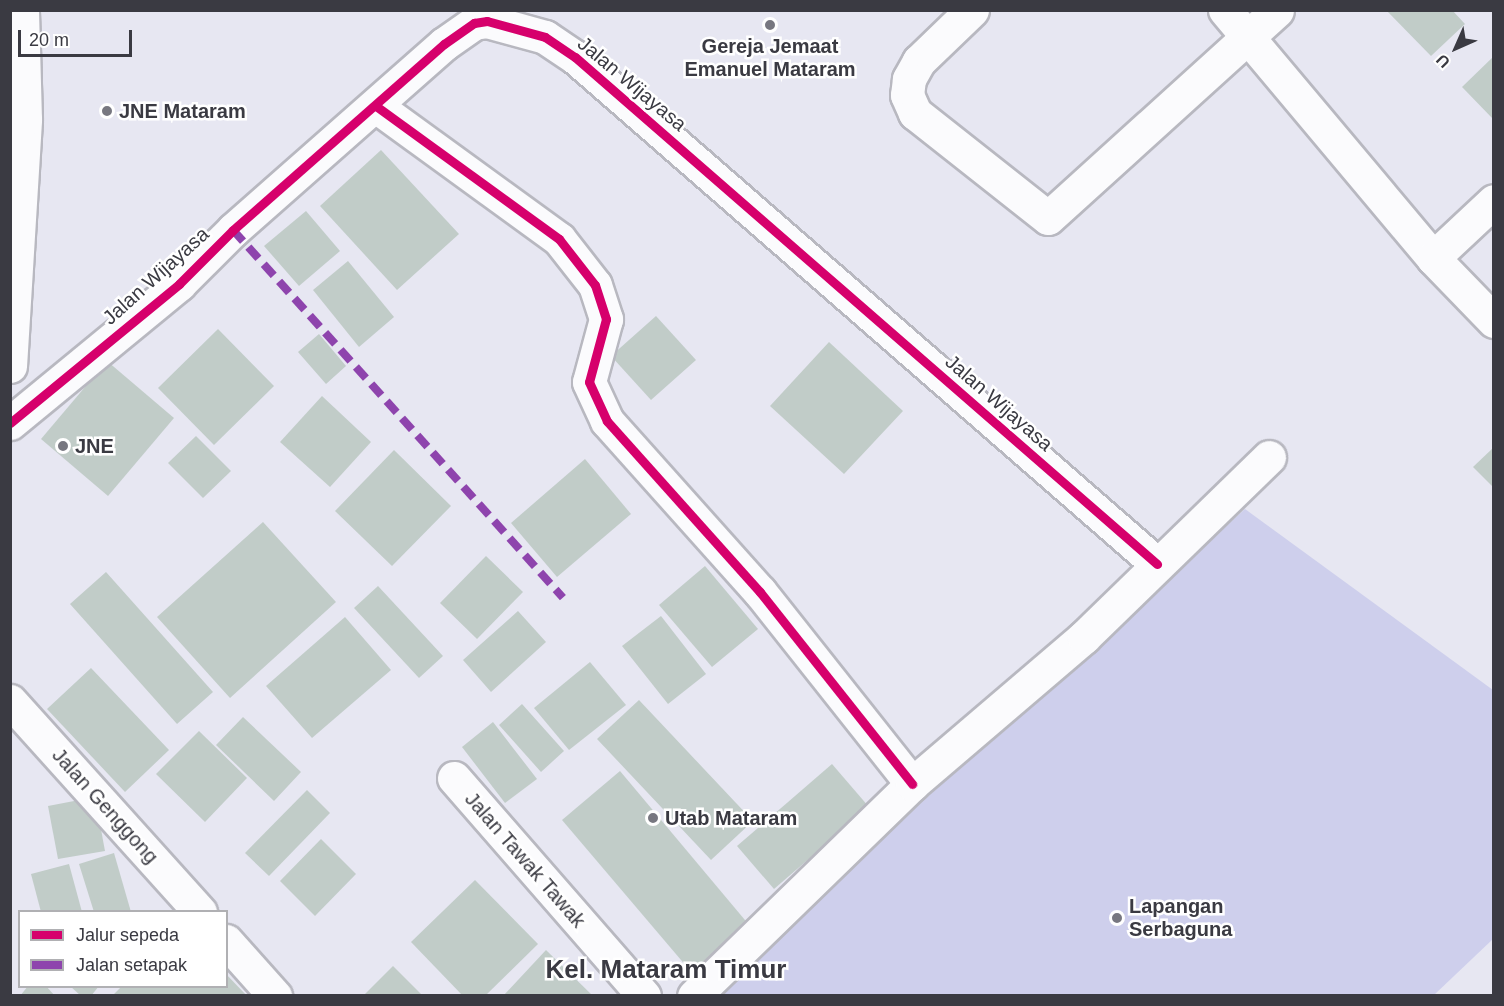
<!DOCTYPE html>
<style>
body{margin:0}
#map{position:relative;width:1504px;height:1006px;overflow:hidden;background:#e7e7f2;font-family:Arial,sans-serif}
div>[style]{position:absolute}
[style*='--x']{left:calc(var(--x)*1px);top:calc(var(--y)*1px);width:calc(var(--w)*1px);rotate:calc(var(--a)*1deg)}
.green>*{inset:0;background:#cecfec}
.building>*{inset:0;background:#c1ccc8}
.roads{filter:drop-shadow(2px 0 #b8b8c0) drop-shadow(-2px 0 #b8b8c0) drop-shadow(0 2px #b8b8c0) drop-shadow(0 -2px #b8b8c0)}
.street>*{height:33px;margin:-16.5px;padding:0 16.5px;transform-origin:16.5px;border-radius:16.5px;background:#fbfbfd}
.secondary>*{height:33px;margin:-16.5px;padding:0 16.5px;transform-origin:16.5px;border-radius:16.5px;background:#fbfbfd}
.quiet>*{height:8px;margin-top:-4px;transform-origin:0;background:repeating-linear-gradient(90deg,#8e44ad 0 15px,transparent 0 23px)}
.cycleway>*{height:9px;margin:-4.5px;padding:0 4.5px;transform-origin:4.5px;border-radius:4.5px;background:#d6006c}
.dots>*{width:16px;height:16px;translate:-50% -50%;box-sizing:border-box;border:3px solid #fff;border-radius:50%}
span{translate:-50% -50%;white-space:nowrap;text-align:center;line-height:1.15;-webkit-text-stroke:5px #fff;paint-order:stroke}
.poi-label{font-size:20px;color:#3a3a42;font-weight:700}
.left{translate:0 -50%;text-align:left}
.street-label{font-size:20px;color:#3a3a42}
.district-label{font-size:26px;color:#3a3a42;font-weight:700}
.frame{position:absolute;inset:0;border:12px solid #3a3a42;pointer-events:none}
.legend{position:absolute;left:18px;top:910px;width:210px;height:78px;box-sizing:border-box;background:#fff;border:2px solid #b0b0b3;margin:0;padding:8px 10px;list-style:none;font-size:18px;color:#3a3a42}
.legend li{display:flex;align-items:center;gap:12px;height:30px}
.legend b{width:30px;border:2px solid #b0b0b3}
.north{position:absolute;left:1426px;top:18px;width:60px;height:60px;-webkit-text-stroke:4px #fff;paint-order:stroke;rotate:225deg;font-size:16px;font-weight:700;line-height:24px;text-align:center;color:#3a3a42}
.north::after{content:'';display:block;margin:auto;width:21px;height:27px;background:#3a3a42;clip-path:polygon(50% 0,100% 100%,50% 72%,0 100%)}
.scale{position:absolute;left:18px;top:30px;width:114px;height:27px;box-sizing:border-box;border:3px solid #3a3a42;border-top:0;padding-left:8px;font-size:18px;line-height:21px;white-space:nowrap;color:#3a3a42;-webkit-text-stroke:4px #fff;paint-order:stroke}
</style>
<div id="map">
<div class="green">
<div style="clip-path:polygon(1245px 509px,1493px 690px,1493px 939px,1434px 995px,698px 996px)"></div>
</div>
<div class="building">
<div style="clip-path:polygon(1386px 10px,1452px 10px,1465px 24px,1431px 56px)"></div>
<div style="clip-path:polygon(1494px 56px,1494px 120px,1462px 87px)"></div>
<div style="clip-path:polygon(381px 150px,459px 234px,397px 290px,320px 206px)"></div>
<div style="clip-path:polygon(306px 211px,340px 251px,299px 286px,264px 246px)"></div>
<div style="clip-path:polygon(348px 261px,394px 317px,359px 347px,313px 290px)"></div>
<div style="clip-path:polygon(656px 316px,696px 360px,651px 400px,611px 356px)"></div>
<div style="clip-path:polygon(218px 329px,274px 386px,214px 445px,158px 388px)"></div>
<div style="clip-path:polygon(319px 334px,346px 366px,326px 384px,298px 352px)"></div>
<div style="clip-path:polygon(829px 342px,903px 411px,844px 474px,770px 406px)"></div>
<div style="clip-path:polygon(107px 361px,174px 418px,108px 496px,41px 439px)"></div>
<div style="clip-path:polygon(322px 396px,371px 442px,330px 487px,280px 442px)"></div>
<div style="clip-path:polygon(196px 436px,231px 471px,203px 498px,168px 463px)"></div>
<div style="clip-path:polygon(1494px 447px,1494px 488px,1473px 467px)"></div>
<div style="clip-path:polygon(394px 450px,451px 506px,392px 566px,335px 511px)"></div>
<div style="clip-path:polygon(585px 459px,631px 514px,557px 577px,511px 523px)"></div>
<div style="clip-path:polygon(263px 522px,336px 602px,230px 698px,157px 617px)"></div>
<div style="clip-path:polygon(486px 556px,523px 592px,477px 639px,440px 603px)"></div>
<div style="clip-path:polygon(705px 566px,758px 629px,712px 667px,659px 605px)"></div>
<div style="clip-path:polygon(106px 572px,213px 692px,177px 724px,70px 604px)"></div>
<div style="clip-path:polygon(378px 586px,443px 656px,419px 678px,354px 608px)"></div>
<div style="clip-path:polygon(518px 611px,546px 642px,491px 692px,463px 660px)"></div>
<div style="clip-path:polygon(661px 616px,706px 674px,668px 704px,622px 646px)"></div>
<div style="clip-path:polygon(345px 617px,391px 670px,312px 738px,266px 686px)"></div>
<div style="clip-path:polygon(590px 662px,626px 705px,569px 750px,534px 708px)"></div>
<div style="clip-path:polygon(91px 668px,169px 750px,125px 792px,47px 709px)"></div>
<div style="clip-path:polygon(639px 700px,753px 821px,711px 860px,597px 739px)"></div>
<div style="clip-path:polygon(522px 704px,564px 751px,541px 772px,499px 725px)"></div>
<div style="clip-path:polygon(243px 717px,301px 772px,274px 801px,216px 745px)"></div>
<div style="clip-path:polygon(493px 722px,537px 779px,505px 803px,462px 747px)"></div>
<div style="clip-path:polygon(199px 731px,247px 778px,205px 822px,156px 774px)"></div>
<div style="clip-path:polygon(832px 764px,869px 807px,774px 889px,737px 846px)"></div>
<div style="clip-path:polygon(620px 771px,755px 932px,698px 980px,562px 820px)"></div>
<div style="clip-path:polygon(307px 790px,330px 813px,269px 876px,245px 853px)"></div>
<div style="clip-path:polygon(95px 797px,105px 851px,58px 859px,48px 806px)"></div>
<div style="clip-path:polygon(321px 839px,356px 874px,315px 916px,280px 881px)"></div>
<div style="clip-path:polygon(114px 853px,131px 912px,94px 912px,79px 864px)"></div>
<div style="clip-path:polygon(69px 864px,82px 912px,41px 912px,31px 874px)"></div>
<div style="clip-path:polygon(475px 880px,538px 944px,485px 996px,463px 996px,411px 942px)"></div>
<div style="clip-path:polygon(546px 950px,593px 996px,503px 996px)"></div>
<div style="clip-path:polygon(393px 966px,423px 996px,363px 996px)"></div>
<div style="clip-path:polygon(226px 974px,247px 996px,112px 996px,122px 986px,226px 986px)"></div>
<div style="clip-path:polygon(28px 986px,46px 986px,55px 996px,20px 996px)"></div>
<div style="clip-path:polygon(70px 986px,99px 986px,91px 996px,81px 996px)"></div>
</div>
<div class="roads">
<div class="street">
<div style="--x:972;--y:10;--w:74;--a:136.1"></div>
<div style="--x:919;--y:61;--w:21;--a:119"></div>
<div style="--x:909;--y:79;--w:16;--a:97"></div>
<div style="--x:907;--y:95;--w:20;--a:66"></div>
<div style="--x:915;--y:113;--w:169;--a:38.3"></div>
<div style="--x:1048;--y:218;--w:309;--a:-42.2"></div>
<div style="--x:1225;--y:10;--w:324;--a:50"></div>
<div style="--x:1433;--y:258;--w:88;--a:45.9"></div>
<div style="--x:376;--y:106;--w:226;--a:36"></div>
<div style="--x:559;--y:239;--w:58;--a:52"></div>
<div style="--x:595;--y:285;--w:36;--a:72"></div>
<div style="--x:606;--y:319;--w:65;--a:105.1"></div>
<div style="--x:589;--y:382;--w:43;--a:65.2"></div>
<div style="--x:607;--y:421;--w:229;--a:48.2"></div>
<div style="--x:760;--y:592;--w:245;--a:51.6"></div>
<div style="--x:1433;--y:258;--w:83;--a:-43.1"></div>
<div style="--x:10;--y:423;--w:219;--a:-39.4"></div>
<div style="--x:179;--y:284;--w:76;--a:-45"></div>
<div style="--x:233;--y:230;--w:281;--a:-41.4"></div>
<div style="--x:444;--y:44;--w:37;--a:-35"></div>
<div style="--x:474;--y:23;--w:13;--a:-9"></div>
<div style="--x:487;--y:21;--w:60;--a:15.4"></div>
<div style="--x:545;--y:37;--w:36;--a:34"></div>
<div style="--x:575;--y:57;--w:772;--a:41.06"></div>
<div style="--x:10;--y:701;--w:284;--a:48"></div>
<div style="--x:454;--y:778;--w:289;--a:48.9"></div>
<div style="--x:226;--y:941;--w:74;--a:48.3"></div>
<div style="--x:694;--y:996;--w:304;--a:-44.2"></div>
<div style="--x:912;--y:784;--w:226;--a:-40.5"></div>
<div style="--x:1084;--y:637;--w:258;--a:-44.2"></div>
</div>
<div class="secondary">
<div style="--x:10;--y:366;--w:247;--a:-86.5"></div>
<div style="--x:25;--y:119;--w:109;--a:-91.6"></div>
</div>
</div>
<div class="quiet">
<div style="--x:233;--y:230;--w:494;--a:48.1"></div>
</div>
<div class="cycleway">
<div style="--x:376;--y:106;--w:226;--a:36"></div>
<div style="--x:559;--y:239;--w:58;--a:52"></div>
<div style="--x:595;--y:285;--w:36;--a:72"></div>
<div style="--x:606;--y:319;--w:65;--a:105.1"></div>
<div style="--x:589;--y:382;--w:43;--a:65.2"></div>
<div style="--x:607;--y:421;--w:229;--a:48.2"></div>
<div style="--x:760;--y:592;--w:245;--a:51.6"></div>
<div style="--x:10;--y:423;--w:219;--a:-39.4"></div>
<div style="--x:179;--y:284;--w:76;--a:-45"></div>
<div style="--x:233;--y:230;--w:281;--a:-41.4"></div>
<div style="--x:444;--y:44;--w:37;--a:-35"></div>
<div style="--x:474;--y:23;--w:13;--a:-9"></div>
<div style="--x:487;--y:21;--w:60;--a:15.4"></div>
<div style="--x:545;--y:37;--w:36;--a:34"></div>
<div style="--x:575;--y:57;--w:772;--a:41.06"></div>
</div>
<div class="dots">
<div style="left:770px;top:25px;background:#777780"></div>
<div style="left:107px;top:111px;background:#777780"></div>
<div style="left:63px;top:446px;background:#777780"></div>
<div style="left:653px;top:818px;background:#777780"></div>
<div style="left:1117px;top:918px;background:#777780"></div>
</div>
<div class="poi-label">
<span style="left:770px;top:58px">Gereja Jemaat<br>Emanuel Mataram</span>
<span class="left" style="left:119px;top:111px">JNE Mataram</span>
<span class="left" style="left:75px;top:446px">JNE</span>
<span class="left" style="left:665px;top:818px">Utab Mataram</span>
<span class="left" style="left:1129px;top:918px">Lapangan<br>Serbaguna</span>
</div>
<div class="street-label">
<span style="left:632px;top:84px;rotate:40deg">Jalan Wijayasa</span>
<span style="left:156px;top:276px;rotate:-42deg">Jalan Wijayasa</span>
<span style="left:999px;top:403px;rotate:41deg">Jalan Wijayasa</span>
<span style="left:105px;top:806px;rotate:48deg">Jalan Genggong</span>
<span style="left:525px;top:860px;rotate:49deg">Jalan Tawak Tawak</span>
</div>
<div class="district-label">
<span style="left:666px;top:970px">Kel. Mataram Timur</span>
</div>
<div class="frame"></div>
<ul class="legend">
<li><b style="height:8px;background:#d6006c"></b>Jalur sepeda</li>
<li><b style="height:8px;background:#8e44ad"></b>Jalan setapak</li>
</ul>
<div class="north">U</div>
<div class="scale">20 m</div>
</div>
